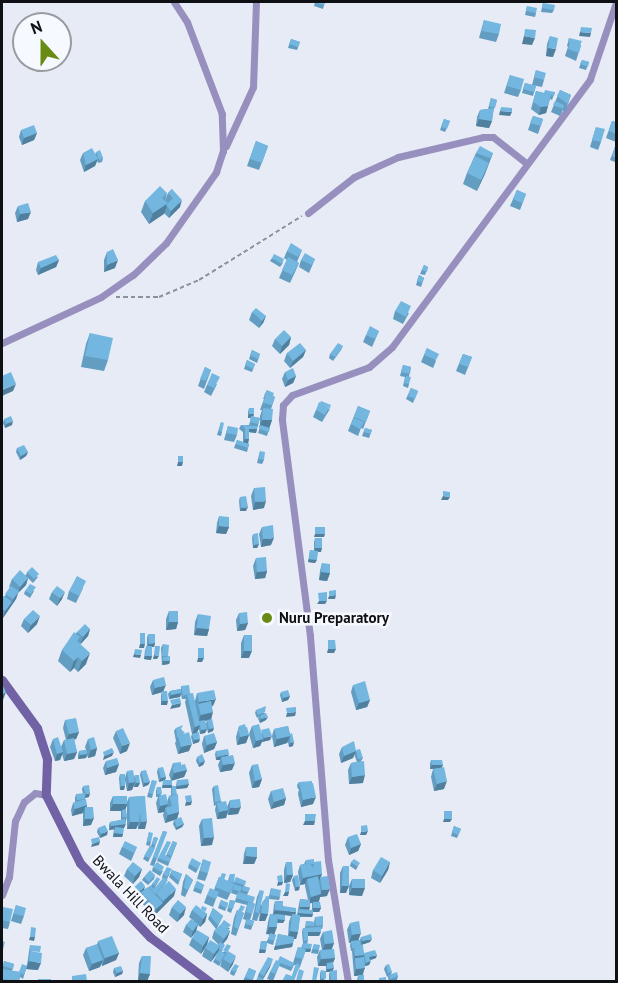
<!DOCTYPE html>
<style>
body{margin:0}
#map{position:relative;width:618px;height:983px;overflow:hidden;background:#e6ebf5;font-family:"PT Sans",sans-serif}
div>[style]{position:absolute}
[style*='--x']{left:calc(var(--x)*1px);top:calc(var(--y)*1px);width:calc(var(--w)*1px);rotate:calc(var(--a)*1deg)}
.path>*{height:1.5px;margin-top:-0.75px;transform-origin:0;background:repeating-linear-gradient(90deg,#8d9097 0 4.5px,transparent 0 7.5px)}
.street>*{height:7px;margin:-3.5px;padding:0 3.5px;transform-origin:3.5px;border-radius:3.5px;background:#978fbe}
.secondary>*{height:9px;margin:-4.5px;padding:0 4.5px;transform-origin:4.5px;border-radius:4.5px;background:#7062a5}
.wall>*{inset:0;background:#639dc2}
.shaded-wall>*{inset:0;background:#50809e}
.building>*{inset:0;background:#73b7e1}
.dots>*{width:16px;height:16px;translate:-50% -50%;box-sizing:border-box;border:3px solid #f6f9ff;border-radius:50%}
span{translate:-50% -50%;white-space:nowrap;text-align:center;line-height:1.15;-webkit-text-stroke:5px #f6f9ff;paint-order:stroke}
.poi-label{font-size:15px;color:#0e1013;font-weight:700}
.left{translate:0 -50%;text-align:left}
.street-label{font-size:15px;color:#0e1013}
.frame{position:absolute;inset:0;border:3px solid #0e1013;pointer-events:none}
.north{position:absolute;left:12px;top:12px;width:60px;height:60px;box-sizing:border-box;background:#f6f9ff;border:2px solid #999ca1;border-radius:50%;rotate:339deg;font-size:16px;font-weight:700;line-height:24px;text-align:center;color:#0e1013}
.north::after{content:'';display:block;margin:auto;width:21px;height:27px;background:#678b13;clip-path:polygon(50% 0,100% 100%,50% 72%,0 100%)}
</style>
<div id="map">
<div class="path">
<div style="--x:116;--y:297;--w:43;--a:0"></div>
<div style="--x:159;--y:297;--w:43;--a:-23"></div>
<div style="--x:199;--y:280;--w:121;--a:-31.9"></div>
</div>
<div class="street">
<div style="--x:226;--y:146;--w:65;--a:-65.4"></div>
<div style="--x:253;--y:87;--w:85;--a:-88"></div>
<div style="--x:308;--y:213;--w:58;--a:-38"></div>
<div style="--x:354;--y:177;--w:48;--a:-24.4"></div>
<div style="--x:398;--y:157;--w:87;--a:-13.2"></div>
<div style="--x:483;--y:137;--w:10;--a:0"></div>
<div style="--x:493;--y:137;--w:42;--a:38.2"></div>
<div style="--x:2;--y:343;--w:109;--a:-24.9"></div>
<div style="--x:101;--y:297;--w:39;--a:-35"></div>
<div style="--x:133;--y:275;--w:46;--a:-44.1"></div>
<div style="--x:166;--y:243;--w:87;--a:-54.8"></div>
<div style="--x:216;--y:172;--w:22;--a:-72"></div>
<div style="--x:223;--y:151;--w:37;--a:-92"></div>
<div style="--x:222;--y:114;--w:98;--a:-110.8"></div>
<div style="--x:187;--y:22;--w:24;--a:-123"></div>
<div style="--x:2;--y:895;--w:19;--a:-69"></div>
<div style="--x:9;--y:877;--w:56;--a:-83.9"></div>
<div style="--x:15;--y:821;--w:21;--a:-65"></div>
<div style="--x:24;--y:802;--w:14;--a:-39"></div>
<div style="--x:35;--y:793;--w:11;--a:10"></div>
<div style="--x:348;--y:982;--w:124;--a:-99.3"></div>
<div style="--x:328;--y:860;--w:225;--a:-94.6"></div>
<div style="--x:310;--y:636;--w:219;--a:-97.4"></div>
<div style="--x:282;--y:419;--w:14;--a:-86"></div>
<div style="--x:283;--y:405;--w:13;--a:-48"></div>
<div style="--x:292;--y:395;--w:82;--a:-20"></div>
<div style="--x:369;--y:367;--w:30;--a:-41"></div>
<div style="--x:392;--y:347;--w:333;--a:-53.5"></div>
<div style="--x:590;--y:79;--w:81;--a:-71.3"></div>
</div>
<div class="secondary">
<div style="--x:2;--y:680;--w:59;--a:53.9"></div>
<div style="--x:37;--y:728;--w:33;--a:72"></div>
<div style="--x:47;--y:759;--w:36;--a:92"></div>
<div style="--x:46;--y:795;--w:76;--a:63.4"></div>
<div style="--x:80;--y:863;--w:102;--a:46.6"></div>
<div style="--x:150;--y:937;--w:75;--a:36.9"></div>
</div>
<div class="wall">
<div style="clip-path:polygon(315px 2px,325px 2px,323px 9px,314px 6px)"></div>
<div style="clip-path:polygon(543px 3px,554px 10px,552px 13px,541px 12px)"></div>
<div style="clip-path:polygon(527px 6px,536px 13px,535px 17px,525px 15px)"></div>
<div style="clip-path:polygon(484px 20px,499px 34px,496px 42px,479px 38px)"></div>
<div style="clip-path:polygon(550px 36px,553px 57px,546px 56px,547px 44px)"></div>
<div style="clip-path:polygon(569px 38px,581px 45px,576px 61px,565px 56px,568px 47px,567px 46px)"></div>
<div style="clip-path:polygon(291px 39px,300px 42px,297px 50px,288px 48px)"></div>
<div style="clip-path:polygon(582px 60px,589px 62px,586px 70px,579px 68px)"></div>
<div style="clip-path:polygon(536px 70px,544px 80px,542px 87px,532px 85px)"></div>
<div style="clip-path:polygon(510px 75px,521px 90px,518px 97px,504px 93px)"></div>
<div style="clip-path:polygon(525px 83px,536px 86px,533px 96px,522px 93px)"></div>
<div style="clip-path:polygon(560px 90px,571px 95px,565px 112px,563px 110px,560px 116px,551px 112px)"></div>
<div style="clip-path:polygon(536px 91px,544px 93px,555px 92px,552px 100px,550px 99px,546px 113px,539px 115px,531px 109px)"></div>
<div style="clip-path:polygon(491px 98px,497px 100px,493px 112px,492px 121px,489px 128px,476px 126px,477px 117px,480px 110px,488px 109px)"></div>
<div style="clip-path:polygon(533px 116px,543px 119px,538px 134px,528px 130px)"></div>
<div style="clip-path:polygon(444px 119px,450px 121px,445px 132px,440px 130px)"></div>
<div style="clip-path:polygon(612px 121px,616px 122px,616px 142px,606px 138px)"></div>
<div style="clip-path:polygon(596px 127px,601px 142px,598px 150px,590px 147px)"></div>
<div style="clip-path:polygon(21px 130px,37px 133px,34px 140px,22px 145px,19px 137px)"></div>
<div style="clip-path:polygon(256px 141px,268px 146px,259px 170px,247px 166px)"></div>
<div style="clip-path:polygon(616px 144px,616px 158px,615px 162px,610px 160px)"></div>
<div style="clip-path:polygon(96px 152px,103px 158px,102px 162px,98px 163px,97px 160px,95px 166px,84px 172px,80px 160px,83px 153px,95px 155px)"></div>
<div style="clip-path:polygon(476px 153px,493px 153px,477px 191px,463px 184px,467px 173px)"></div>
<div style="clip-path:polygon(172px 189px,180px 207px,169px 218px,164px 213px,149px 224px,141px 212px,145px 201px,167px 193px,165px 200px,168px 193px)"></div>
<div style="clip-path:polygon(517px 190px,526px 194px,520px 210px,510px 206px)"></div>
<div style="clip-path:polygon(18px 206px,28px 219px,17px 222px,15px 213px)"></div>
<div style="clip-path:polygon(302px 250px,297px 262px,299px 263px,296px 270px,290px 283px,279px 278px,287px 260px,284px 258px,287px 251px)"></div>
<div style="clip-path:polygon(107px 252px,115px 268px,104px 272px,104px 260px)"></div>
<div style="clip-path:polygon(272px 258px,283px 263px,280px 267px,270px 261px)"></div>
<div style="clip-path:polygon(315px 259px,309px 273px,299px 267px,301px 260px)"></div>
<div style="clip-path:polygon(59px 260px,56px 267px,38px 275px,36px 270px,38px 262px)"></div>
<div style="clip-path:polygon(424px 265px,428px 267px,425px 275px,420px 274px)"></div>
<div style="clip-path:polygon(419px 275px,424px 278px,421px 287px,416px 285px)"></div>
<div style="clip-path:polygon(395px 311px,409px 313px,403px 324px,393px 319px)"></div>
<div style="clip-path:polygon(252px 312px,266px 316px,263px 323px,259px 328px,249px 320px)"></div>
<div style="clip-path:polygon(379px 331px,372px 347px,363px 342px,366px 335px)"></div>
<div style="clip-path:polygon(90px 333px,108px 360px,104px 371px,81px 367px,86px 344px)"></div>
<div style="clip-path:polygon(291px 337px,289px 345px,280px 354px,272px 346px,275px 339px)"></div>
<div style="clip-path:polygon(343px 346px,341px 350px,333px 361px,329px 358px,330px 354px)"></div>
<div style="clip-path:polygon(427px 348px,436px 361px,433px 368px,421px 362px)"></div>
<div style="clip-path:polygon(252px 350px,260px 354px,257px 363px,249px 359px)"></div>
<div style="clip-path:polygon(306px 350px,303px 357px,290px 368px,284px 361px,287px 353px)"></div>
<div style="clip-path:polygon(463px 354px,472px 357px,465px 375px,456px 371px)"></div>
<div style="clip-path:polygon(247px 360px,255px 364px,252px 372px,244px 369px)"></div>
<div style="clip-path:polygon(403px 365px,411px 367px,409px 376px,409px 384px,408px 388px,403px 386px,405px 377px,400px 376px)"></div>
<div style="clip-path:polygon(205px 367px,211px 370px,204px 389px,198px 386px)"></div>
<div style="clip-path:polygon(285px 372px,296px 376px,293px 383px,285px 387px,282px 379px)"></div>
<div style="clip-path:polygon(217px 384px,211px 396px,204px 392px,207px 385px)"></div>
<div style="clip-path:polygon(411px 388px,418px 391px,413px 403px,406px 399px)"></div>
<div style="clip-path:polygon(267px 390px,273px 396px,275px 397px,271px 409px,272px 420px,267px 436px,258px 433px,260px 427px,260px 416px,262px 410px,260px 410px,264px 399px,263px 399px)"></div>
<div style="clip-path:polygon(358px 406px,370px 411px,363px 429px,361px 428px,358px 436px,348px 431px)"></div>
<div style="clip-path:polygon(249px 408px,253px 417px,260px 418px,256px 433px,249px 432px,249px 439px,248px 443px,249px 444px,247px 452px,234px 448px,237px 440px,243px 442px,243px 432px,239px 429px,241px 425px,249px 425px,251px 418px,248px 418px,248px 412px)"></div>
<div style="clip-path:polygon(330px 409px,322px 422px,313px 417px,316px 410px)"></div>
<div style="clip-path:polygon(4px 419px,12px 425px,5px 428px,3px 423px)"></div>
<div style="clip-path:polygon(221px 422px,222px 432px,221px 436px,217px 435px)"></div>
<div style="clip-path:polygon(228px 426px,237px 435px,234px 442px,224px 440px)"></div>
<div style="clip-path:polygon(365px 428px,372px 430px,369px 438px,362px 436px)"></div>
<div style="clip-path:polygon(17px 448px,28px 452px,26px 456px,20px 460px,16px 452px)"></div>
<div style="clip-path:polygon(260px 451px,264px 460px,262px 464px,257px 463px)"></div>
<div style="clip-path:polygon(254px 488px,264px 508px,253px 510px,251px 496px)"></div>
<div style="clip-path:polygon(240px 497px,246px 511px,240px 511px,239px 501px)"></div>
<div style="clip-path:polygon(219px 516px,229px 527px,226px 534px,216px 533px,217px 523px)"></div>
<div style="clip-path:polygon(262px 527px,271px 545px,261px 547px,259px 534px)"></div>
<div style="clip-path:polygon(253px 534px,259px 544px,257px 548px,253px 548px,252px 538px)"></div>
<div style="clip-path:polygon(315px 538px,321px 552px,318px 552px,315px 563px,308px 562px,310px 550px,314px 551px,314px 542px)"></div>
<div style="clip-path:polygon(256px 558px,267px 571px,265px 578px,255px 579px,253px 566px)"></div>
<div style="clip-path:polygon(322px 563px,330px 573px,327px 581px,319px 580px,320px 571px)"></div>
<div style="clip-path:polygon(27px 572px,38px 577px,33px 583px,28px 578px,26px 585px,18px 593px,16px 599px,3px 618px,2px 618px,2px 598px,5px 596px,10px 587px,9px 587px,12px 579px,26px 575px)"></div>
<div style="clip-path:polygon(83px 588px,76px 603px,67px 599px,69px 591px)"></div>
<div style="clip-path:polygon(25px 591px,34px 591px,30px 598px,24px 594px)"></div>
<div style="clip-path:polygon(52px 592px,62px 599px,57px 606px,49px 599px)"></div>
<div style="clip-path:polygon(169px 611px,178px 622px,176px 629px,166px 630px,166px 619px)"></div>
<div style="clip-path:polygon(239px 613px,248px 623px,245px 630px,237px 631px,236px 620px)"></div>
<div style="clip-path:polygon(198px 614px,209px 629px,207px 636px,194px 635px,195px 622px)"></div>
<div style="clip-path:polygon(24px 619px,37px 624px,28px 633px,21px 626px)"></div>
<div style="clip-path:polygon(90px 629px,88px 636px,80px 644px,86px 664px,78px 672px,74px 668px,70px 672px,58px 661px,62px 650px,77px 632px)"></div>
<div style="clip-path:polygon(148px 634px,155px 643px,154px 647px,152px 647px,151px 660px,144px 659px,145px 650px,147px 646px,147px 638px)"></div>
<div style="clip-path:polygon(244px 635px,249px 658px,241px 658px,241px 643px)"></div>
<div style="clip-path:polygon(163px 644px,170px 661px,169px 664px,162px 665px,161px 648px)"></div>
<div style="clip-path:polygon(153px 680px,164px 691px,167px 705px,161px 705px,161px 695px,162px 692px,152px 695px,150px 687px)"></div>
<div style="clip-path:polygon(353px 685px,370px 700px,367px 707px,356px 710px,351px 692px)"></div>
<div style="clip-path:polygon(181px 686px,190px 693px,195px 701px,197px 693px,213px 706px,212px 706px,211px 719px,213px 731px,208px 733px,206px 724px,207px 720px,205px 721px,207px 729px,205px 733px,200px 734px,199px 729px,197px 732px,199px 742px,193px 744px,191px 737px,192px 734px,185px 702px,186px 699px,182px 699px,181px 694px,180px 697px,169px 699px,168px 694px,170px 691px,181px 689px)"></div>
<div style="clip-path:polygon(281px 692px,290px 696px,288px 700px,282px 702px,280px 695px)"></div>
<div style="clip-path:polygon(256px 710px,265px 713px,266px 720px,260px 723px,258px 719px,259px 717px,257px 718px,255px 713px)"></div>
<div style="clip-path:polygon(65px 720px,79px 732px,76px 739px,74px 740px,77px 752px,74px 759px,64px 761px,62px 754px,60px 760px,55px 761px,50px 747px,53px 739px,61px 747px,64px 740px,66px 740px,63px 728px)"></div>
<div style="clip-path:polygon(239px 726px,249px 735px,246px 743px,237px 745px,236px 737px)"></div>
<div style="clip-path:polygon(252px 726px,261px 732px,270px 740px,262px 742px,260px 746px,253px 748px,249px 734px)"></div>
<div style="clip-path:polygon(288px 726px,293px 746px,289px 747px,288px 742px,287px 743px,274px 747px,272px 736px,274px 729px)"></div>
<div style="clip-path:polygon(176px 728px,182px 730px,189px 751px,178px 754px,175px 743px,176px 741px,174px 731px)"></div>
<div style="clip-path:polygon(116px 731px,127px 751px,120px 754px,113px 738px)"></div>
<div style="clip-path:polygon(204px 736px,217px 742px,214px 749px,204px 753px,202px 744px)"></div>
<div style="clip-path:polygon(88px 739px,97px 748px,95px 756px,88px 758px,87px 755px,86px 758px,78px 759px,78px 755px,79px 751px,86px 750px,85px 747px)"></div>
<div style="clip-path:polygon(342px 747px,355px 750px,363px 758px,361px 761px,363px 783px,349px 784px,348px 770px,351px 763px,357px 762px,354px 754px,353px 758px,341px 763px,339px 754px)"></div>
<div style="clip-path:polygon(216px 751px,228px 756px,232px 770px,220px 772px,218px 765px,220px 760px,216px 760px,215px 754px)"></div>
<div style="clip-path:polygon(197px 757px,205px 761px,203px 765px,199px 767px,196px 761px)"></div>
<div style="clip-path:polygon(431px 760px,443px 765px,442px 767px,444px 789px,434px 791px,431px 777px,433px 769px,436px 769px,430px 769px,430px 764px)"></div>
<div style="clip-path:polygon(106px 761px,119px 764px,116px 772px,105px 775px,103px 768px)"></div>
<div style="clip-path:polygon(173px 763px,181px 765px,187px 770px,184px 777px,172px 780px,172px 786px,176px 786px,177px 780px,189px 784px,187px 788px,176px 789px,179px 812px,177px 819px,184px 824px,182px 827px,176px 830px,173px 824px,174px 820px,165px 823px,163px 815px,164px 812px,158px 813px,156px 803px,158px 797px,156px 797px,156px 791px,157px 787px,161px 795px,167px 802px,169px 796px,171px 795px,171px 788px,162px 788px,163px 781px,159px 782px,157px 772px,158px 768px,166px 777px,165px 780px,171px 780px,169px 775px)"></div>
<div style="clip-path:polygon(252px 765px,262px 779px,259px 787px,252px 788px,249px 773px)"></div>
<div style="clip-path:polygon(127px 771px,134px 777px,135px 775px,138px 787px,134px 787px,134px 785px,132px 790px,127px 791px,125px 780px,124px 790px,120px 790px,119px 778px,120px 774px,125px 778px)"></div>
<div style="clip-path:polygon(141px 771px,150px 782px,148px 785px,143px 787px,140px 775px)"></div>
<div style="clip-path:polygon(152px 780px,153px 794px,152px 798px,147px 797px)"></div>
<div style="clip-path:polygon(299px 782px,312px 784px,313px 804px,301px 807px,298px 794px,299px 789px,298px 789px,297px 785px)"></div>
<div style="clip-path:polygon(83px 786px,89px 797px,85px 798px,91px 825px,83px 826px,83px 813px,72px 816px,71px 810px,73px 803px,75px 802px,75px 798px,76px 794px,83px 794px,82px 789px)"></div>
<div style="clip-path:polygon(214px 786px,221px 801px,227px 807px,230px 800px,238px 814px,228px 815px,227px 813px,226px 818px,217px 819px,215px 810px,216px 805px,214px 806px,212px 789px)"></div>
<div style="clip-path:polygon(271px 791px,286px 798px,284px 805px,271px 809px,268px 799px)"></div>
<div style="clip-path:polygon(113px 796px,127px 802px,129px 797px,145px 796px,145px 829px,138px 829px,138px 825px,136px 829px,127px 829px,127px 806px,125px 809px,127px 817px,124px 828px,123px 828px,123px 834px,122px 837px,113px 837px,114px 829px,109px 830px,109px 825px,110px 822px,121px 820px,121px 811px,110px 811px,110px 803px)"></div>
<div style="clip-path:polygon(202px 819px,212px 845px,201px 846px,199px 826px)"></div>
<div style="clip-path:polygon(454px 826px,461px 829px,457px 838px,451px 836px)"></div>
<div style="clip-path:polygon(98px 828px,107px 835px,100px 838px,97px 832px)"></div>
<div style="clip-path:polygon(163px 831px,167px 832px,154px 866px,150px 865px)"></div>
<div style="clip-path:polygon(149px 832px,151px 842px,150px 846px,151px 846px,154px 837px,158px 838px,153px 852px,148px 862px,143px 859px,150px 846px,146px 845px)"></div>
<div style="clip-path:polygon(348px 837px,361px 844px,358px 851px,349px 855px,345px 845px)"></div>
<div style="clip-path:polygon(173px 841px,177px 843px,168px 866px,157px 861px,158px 858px,166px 856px)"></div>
<div style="clip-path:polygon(122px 847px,137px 847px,131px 861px,119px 854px)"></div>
<div style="clip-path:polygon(246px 847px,257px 857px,254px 864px,243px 864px,244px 854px)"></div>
<div style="clip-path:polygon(203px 859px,208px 873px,205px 881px,197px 879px)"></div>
<div style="clip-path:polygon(evenodd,306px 860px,314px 862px,322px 874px,321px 877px,327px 896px,320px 897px,319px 901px,321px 908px,319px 912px,313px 912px,312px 917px,300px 917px,298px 932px,296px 939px,294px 939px,292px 947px,274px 950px,278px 934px,288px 936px,289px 922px,291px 916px,285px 915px,283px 923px,277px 923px,274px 934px,276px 935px,273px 945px,267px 943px,265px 953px,259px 953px,261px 941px,267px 941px,269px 937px,269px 934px,266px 934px,268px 922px,270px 914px,276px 914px,273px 914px,274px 905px,275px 901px,295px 915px,297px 915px,300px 899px,308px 900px,305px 886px,305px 884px,300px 885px,298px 872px,300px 865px,304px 864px,306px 860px,310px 903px,312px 903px,312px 910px,309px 910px,310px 903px)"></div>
<div style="clip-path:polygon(286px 862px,293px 875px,290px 882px,284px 883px,284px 870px)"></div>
<div style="clip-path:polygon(351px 862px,358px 866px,356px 870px,350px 866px)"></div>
<div style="clip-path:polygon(390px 862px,388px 870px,380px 883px,371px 878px,373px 870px)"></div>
<div style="clip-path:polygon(189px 864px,199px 867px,196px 873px,188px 868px)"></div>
<div style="clip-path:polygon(343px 866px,346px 893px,340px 893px,340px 873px)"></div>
<div style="clip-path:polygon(153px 867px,163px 871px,160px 876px,152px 871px)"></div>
<div style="clip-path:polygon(127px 869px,142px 869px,139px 877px,133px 884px,124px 876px)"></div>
<div style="clip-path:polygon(172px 870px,182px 874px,178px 885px,169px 877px)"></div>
<div style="clip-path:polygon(170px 873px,167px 879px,166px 883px,161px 889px,174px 896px,154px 916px,138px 899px,141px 892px,136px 896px,132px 891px,133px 888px,143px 890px,151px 886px,152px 884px,160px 879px,154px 889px,163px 879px,162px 878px,163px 874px)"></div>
<div style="clip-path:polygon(186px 874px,193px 880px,185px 897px,181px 895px,183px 882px)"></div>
<div style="clip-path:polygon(230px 874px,234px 882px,246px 881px,244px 886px,250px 888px,247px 895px,253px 903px,255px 904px,250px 920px,254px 921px,251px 930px,244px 928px,246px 920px,243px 919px,247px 905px,235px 902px,231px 913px,227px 911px,230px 900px,235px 901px,237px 895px,231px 893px,234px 886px,227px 900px,217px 896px,213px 907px,204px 903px,207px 895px,214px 890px,219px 877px,228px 881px)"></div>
<div style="clip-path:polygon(155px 875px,154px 879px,148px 885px,142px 880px,144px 877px)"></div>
<div style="clip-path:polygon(294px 876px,299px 890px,295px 891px,292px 880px)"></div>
<div style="clip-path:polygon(352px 879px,362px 896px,349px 895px,349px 886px)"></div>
<div style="clip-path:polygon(197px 881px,204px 885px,201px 894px,193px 891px)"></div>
<div style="clip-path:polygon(271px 888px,280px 897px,279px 900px,269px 899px,268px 914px,265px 921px,259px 921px,260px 912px,257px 921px,252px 920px,257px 897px,260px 890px,261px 906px,263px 901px,269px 896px)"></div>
<div style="clip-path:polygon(221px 900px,228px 903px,225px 911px,218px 908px)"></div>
<div style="clip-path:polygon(16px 905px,24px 916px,21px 924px,11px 921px)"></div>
<div style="clip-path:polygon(3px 907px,10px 922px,8px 929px,2px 928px,2px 911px)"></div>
<div style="clip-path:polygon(172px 907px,184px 915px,177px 922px,169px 915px)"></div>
<div style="clip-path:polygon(213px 908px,223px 916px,217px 928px,230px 928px,228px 930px,230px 931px,227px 939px,223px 944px,222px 952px,228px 952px,233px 964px,228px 972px,220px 966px,222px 960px,219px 966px,213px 962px,218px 953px,217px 953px,211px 962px,202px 956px,205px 948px,218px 945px,218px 944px,212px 938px,214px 931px,216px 929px,208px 919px)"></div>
<div style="clip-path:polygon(192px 910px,206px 913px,207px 914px,205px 922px,200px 927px,198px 925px,191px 938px,183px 932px,186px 925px,194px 921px,189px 917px)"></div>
<div style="clip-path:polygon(237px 910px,244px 913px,236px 936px,231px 934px,234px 918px)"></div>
<div style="clip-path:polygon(315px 917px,323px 925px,322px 929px,321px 929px,319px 936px,308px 936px,308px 940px,307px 944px,311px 949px,310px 952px,305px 952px,300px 967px,292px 976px,296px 965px,294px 965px,291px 971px,279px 966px,273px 981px,267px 979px,270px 972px,278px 961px,293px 963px,298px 947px,301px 948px,303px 943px,302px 932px,303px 928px,305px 928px,306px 921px,314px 922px)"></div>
<div style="clip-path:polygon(350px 923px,359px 940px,360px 940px,361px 937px,370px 942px,361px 945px,364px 953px,376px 958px,370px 960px,369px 965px,365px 966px,363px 975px,364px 981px,357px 981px,358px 976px,354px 976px,352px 951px,351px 951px,350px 945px,351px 942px,349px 943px,347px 930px)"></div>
<div style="clip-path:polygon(323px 932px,334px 943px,332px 949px,335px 958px,333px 963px,333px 971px,337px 980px,337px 981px,320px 981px,320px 974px,321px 970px,325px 981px,329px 980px,329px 974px,330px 972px,326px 972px,326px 966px,318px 966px,317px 957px,320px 950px,322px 950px,320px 939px)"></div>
<div style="clip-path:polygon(209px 937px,207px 945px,201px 954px,189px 945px,192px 938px)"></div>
<div style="clip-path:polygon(98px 941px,119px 953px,116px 960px,102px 966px,101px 963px,100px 967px,89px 971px,83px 955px,86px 948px,97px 945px)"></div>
<div style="clip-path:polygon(314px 944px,319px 950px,318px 954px,311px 953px)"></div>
<div style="clip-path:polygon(30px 945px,38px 970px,26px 969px,23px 979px,20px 977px,19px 981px,2px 981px,2px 969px,4px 961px,14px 964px,12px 971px,19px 972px,27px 965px)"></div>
<div style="clip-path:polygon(142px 956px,150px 974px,147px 981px,138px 980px,139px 963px)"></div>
<div style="clip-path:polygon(386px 965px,392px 972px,391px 974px,398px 976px,397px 980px,394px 981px,389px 981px,388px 978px,388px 976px,387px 977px,384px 969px)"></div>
<div style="clip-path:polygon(270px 967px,263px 979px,257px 979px,259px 973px)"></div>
<div style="clip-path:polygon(114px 968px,123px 971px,122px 974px,115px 977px,113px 972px)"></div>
<div style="clip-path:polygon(249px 968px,256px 971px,252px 981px,243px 981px)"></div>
<div style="clip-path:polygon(231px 970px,237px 970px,234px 976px,230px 974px)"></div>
</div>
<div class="shaded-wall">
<div style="clip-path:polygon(580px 32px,591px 33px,590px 37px,579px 36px)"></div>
<div style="clip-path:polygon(524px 36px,535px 38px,532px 45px,522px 44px)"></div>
<div style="clip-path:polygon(548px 48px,556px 49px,553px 57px,546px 56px)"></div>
<div style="clip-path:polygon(548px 106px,546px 113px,539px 115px,541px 107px)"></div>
<div style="clip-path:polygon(500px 111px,512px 112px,510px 116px,499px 115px)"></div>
<div style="clip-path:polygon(479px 119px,492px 121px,489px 128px,476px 126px)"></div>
<div style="clip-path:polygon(37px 133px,34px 140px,22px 145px,24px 138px)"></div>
<div style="clip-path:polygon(493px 153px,485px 174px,477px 191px,481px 180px)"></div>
<div style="clip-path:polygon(98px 159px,95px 166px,84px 172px,86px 165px)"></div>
<div style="clip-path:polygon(182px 200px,180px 207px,169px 218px,171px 211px)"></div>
<div style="clip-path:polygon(168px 203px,164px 214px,149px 224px,153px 213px)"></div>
<div style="clip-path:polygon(31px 212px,28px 219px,17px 222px,20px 214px)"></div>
<div style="clip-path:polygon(59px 260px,56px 267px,38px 275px,41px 268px)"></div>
<div style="clip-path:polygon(118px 260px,115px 268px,104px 272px,107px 265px)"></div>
<div style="clip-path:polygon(266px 316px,263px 323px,259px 328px,262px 321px)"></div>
<div style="clip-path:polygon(291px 337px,289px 345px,280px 354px,282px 346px)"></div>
<div style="clip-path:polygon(306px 350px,303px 357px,290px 368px,293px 361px)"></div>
<div style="clip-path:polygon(296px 376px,293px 383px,285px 387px,288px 380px)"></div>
<div style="clip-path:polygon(16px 384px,13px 391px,2px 396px,2px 390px)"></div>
<div style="clip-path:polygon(249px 414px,254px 414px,253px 418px,248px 418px)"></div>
<div style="clip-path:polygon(262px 420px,272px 420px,269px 428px,259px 427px)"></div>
<div style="clip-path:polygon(13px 421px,12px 425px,5px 428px,6px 424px)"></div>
<div style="clip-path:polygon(249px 429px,257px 429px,256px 433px,248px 432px)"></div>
<div style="clip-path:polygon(245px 439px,249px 439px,248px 443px,243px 443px)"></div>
<div style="clip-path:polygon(28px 452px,26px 456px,20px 460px,21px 456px)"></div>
<div style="clip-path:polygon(178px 462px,183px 462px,182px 466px,177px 466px)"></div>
<div style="clip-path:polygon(443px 496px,450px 497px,448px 500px,441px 500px)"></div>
<div style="clip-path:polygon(266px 501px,264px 508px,253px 510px,255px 502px)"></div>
<div style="clip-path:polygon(248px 507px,246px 511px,240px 511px,241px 508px)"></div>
<div style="clip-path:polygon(219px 526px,229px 527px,226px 534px,216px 533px)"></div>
<div style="clip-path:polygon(315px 534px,325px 534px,324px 537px,314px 537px)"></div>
<div style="clip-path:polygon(274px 538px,271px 545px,261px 547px,263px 539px)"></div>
<div style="clip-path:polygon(259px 544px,257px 548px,253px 548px,254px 545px)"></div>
<div style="clip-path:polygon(315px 548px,322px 548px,321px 552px,314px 552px)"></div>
<div style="clip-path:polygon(309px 559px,317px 560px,315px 563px,308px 562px)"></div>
<div style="clip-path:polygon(267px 571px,265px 578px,255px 579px,257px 572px)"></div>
<div style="clip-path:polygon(321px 572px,330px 573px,327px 581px,319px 580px)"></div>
<div style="clip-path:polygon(28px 578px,26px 585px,18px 593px,16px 599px,3px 618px,5px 611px,18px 593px,20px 587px)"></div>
<div style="clip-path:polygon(65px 592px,62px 599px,57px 606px,60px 598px)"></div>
<div style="clip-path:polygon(336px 595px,335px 599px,328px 599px,329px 596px)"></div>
<div style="clip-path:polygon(319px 601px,327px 601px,325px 604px,317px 604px)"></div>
<div style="clip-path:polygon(40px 616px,37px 624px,28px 633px,31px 625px)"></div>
<div style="clip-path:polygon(169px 622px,178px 622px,176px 629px,166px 630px)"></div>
<div style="clip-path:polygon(248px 623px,245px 630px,237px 631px,240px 624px)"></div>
<div style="clip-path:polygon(197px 628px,209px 629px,207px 636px,194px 635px)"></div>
<div style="clip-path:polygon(90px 629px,88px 636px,80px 645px,83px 637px)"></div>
<div style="clip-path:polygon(155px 643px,154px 647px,147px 647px,149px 644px)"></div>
<div style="clip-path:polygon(140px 644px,145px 644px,144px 648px,139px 648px)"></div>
<div style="clip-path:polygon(328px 649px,336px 649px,334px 653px,327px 653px)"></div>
<div style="clip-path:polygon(244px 651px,252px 651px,249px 658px,241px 658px)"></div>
<div style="clip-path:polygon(90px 653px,86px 664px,78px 672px,82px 661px)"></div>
<div style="clip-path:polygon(134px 654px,141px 655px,140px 658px,133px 657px)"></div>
<div style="clip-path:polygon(154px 655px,159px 656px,157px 659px,153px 659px)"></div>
<div style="clip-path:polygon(145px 656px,152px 656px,151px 660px,144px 659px)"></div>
<div style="clip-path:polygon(78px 657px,74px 668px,70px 672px,74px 661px)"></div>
<div style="clip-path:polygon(198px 658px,204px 658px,202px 662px,197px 662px)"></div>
<div style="clip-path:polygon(163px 661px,170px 661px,169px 664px,162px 665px)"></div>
<div style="clip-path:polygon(166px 685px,163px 692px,152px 695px,155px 688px)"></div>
<div style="clip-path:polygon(6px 692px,2px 703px,2px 694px)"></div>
<div style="clip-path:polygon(181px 693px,180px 697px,169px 699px,171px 695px)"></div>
<div style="clip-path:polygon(290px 696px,288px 700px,282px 702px,283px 698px)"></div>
<div style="clip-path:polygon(216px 699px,213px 706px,200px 709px,199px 704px,199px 702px)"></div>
<div style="clip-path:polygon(370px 700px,367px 707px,356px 710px,359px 703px)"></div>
<div style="clip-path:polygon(162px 701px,168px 701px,167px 705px,161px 705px)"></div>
<div style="clip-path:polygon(181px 703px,180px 707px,170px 709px,172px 705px)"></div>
<div style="clip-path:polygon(213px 712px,211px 720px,198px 722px,201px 715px)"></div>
<div style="clip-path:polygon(296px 712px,295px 716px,286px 717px,287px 713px)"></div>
<div style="clip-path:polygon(268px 717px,266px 720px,260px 723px,261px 719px)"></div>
<div style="clip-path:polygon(200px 725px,197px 733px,192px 734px,195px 727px)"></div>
<div style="clip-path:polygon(214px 728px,213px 731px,208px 733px,209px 729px)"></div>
<div style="clip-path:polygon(207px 729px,205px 733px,200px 734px,201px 730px)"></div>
<div style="clip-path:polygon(79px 732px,76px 739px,66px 741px,69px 734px)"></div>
<div style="clip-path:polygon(249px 735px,246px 743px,237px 745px,240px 737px)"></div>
<div style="clip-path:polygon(272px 736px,270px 740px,262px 742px,264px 738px)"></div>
<div style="clip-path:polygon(290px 736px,287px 743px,274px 747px,277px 739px)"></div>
<div style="clip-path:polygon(200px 739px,199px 742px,193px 744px,194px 740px)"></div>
<div style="clip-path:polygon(263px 739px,260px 746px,253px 748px,256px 741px)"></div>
<div style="clip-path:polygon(217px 742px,214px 749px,204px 753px,207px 745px)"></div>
<div style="clip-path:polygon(294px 742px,293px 746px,289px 747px,290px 743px)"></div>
<div style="clip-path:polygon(130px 743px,127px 751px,120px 754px,122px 746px)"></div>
<div style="clip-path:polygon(192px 744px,189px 751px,178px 754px,181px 747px)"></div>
<div style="clip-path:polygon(97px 748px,95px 756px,88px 758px,91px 750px)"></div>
<div style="clip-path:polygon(356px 751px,353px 758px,341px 763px,344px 756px)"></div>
<div style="clip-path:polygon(63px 752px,60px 760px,55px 761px,57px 754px)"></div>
<div style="clip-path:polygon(77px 752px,74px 759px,64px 761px,67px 754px)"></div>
<div style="clip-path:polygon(114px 752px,112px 756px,103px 760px,104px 756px)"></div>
<div style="clip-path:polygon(87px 754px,86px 758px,78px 759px,80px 755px)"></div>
<div style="clip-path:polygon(229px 754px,227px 758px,221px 757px,220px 760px,216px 760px,217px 757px)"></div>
<div style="clip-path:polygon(205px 761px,203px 765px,199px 767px,200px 763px)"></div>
<div style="clip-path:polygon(235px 763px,232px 770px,220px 772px,223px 765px)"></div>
<div style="clip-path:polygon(119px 764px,116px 772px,105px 775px,107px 768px)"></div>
<div style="clip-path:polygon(432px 765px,443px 765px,441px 768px,430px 769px)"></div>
<div style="clip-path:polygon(187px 770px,184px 777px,171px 781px,174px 773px)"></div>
<div style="clip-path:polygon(365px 775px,363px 783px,349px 784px,352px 777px)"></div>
<div style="clip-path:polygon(166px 777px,165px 780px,159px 782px,161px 778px)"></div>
<div style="clip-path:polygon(262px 779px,259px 787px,252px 788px,255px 781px)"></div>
<div style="clip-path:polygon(447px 781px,444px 789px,434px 791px,437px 784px)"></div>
<div style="clip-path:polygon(135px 782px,132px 790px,127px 791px,129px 783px)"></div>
<div style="clip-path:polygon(150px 782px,148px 785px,143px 787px,144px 783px)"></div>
<div style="clip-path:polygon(136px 783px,140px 783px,138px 787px,134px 787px)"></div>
<div style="clip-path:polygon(189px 784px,187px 788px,176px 789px,177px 786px)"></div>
<div style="clip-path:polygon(163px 785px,172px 785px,171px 788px,162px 788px)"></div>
<div style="clip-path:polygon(121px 786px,125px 786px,124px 790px,120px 790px)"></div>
<div style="clip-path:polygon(90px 793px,89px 797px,85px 798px,86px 794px)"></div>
<div style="clip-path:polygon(316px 797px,313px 804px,301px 807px,303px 800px)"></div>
<div style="clip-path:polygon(286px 798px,284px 805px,271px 809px,274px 802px)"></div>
<div style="clip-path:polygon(192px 801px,191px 805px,185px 806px,186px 802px)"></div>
<div style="clip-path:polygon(113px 804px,127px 804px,125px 811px,110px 811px)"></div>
<div style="clip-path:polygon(168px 804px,164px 812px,158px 813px,160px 806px)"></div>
<div style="clip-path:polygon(87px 805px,85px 812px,85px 807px,83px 813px,72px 816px,75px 809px)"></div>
<div style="clip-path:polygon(241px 807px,238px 814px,228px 815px,230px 808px)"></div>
<div style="clip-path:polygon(228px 810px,226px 818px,217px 819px,219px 812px)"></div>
<div style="clip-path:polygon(179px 812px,177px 819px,165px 823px,168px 815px)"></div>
<div style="clip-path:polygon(94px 818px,91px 825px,83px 826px,85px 819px)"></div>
<div style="clip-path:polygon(444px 819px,452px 819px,450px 822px,443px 822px)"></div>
<div style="clip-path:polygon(147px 821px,145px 829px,138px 829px,141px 822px)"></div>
<div style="clip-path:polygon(305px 821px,315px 821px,314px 825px,303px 825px)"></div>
<div style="clip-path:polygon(130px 822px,139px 822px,136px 829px,127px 829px)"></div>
<div style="clip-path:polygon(126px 824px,124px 828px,109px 830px,111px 826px)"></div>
<div style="clip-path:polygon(184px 824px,182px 827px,176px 830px,177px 827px)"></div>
<div style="clip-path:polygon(108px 831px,107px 835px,100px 838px,101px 834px)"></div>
<div style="clip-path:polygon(368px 831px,366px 835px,360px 835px,361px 832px)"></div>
<div style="clip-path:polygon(114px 833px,123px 834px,122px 837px,113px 837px)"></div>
<div style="clip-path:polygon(214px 837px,212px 845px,201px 846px,204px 838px)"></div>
<div style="clip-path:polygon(100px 841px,99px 845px,91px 847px,92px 844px)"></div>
<div style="clip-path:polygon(361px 844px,358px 851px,349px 855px,351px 848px)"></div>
<div style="clip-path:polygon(246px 856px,257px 857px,254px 864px,243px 864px)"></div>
<div style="clip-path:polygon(390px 862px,388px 870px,380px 883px,382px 876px)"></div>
<div style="clip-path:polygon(142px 869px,139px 877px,133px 884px,135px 876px)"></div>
<div style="clip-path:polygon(322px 874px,319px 881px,307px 879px,305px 884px,300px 885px,303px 878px)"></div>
<div style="clip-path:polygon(287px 875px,293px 875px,290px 882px,284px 883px)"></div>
<div style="clip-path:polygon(278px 882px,283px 882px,282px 885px,277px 886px)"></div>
<div style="clip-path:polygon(145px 886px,144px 890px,136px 896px,138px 893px)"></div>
<div style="clip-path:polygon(300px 886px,299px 890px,295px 891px,296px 887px)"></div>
<div style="clip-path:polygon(342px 886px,349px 886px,346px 893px,340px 893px)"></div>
<div style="clip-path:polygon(352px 888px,365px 888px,362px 896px,349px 895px)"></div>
<div style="clip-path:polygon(176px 889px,174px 896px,154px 916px,156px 909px)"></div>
<div style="clip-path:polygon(330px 889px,327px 896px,320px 897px,319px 901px,308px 904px,311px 897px,320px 894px,322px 890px)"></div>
<div style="clip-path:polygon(285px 892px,289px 892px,288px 896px,283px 896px)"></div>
<div style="clip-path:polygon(186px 907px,184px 915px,177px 922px,180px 914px)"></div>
<div style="clip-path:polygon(300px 907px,310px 907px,309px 910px,299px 911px)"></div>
<div style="clip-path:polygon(313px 908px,321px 908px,319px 912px,312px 912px)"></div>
<div style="clip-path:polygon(275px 910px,296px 912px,295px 916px,273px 914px)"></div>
<div style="clip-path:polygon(261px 913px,268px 914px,265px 921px,259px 921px)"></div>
<div style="clip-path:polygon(298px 913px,313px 914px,312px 917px,297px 916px)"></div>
<div style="clip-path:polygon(207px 914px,205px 922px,200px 927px,203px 919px)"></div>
<div style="clip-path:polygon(275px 919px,285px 920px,283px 923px,274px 922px)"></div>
<div style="clip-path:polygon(198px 924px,196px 932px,191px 938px,193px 931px)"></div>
<div style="clip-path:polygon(269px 927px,277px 927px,274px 935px,266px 934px)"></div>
<div style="clip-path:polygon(230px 931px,227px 939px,221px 946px,224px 939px)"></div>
<div style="clip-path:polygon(290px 931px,298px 932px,296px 939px,288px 938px)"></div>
<div style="clip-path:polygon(308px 932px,321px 932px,319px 936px,306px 936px)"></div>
<div style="clip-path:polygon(361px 933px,358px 941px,349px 943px,352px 935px)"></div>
<div style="clip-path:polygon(30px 937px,35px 937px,34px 941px,29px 940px)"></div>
<div style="clip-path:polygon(209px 937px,207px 945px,201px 954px,203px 946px)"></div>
<div style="clip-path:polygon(372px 939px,370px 942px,361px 945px,362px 941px)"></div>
<div style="clip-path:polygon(293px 943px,292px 947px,274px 950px,275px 946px)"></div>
<div style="clip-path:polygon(334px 943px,331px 950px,322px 952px,325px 944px)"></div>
<div style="clip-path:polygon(220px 946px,217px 954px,211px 962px,214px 954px)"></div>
<div style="clip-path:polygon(302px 948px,311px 949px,310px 952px,301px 951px)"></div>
<div style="clip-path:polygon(260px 949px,266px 950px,265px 953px,259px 953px)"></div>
<div style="clip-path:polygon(119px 953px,116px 960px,102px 966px,105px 958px)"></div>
<div style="clip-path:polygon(364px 955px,361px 962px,355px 958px,353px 963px,355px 956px)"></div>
<div style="clip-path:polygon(377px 955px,376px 958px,368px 961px,369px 957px)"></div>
<div style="clip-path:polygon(236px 956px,233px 964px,228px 972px,231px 964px)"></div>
<div style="clip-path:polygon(335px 958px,332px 965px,327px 963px,326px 966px,318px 966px,321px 959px)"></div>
<div style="clip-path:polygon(273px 959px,270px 967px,262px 981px,264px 976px)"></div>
<div style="clip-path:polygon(103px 960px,100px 967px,89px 971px,92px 964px)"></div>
<div style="clip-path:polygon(29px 961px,41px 963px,38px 970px,26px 969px)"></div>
<div style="clip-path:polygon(371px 961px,369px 965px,365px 966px,366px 963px)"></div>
<div style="clip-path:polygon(334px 968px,332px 972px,326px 972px,327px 969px)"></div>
<div style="clip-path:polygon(365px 968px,362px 975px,354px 976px,356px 969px)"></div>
<div style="clip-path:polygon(123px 971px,122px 974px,115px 977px,117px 973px)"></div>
<div style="clip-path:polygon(140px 973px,150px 974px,147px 981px,138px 980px)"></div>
</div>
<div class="building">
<div style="clip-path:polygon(316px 2px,325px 2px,324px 5px,316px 3px)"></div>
<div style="clip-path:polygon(543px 3px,555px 5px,554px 10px,542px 8px)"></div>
<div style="clip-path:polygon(527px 6px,537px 8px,536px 13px,526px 11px)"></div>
<div style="clip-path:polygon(484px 20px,501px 24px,499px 34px,482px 31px)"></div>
<div style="clip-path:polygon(581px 27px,592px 28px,591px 33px,580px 32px)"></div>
<div style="clip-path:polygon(525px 29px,536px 30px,535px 38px,524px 36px)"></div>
<div style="clip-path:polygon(550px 36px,558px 38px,556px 49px,548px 48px)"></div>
<div style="clip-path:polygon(569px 38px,582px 41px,580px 45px,570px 42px,570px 43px,568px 42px)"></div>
<div style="clip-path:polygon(291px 39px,300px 42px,298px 47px,289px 44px)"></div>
<div style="clip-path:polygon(570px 42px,581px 45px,579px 53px,568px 49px)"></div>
<div style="clip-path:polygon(582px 60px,589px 62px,588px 67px,580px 64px)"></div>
<div style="clip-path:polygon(536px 70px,546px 73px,544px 80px,534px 77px)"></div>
<div style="clip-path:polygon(510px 75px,524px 79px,521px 90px,507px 86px)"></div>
<div style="clip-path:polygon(525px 83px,536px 86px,534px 92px,523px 89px)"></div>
<div style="clip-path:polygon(545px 90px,555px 92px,554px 96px,544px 93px)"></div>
<div style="clip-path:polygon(560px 90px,571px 95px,568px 104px,557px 96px)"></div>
<div style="clip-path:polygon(536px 91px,551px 95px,548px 106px,541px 107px,533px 102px)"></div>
<div style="clip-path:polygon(491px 98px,497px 100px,495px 108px,489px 106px)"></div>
<div style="clip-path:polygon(555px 101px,564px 105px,563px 109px,553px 105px)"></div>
<div style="clip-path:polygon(501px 107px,512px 108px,512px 112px,500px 111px)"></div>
<div style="clip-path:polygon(494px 108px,492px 121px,479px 119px,480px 110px)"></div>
<div style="clip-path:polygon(533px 116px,543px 119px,541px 126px,530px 123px)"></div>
<div style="clip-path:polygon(444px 119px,450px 121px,447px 129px,441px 127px)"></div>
<div style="clip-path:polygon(612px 121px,616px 122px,616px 134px,609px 131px)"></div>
<div style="clip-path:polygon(34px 125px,37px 133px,24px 138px,21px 130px)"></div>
<div style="clip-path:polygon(596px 127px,605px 129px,601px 142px,592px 140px)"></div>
<div style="clip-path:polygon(256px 141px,268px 146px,262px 163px,250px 159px)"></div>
<div style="clip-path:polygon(616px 144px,616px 158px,612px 156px)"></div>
<div style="clip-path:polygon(480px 146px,493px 153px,490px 158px,476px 153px)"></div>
<div style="clip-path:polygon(92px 148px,98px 159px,86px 165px,83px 153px)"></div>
<div style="clip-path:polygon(100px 150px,103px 158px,99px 160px,96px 152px)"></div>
<div style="clip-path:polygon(475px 156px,489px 163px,481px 180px,467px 173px)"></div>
<div style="clip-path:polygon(160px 186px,167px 193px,162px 198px,168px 203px,153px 213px,145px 201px)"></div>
<div style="clip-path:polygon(172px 189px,182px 200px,171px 211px,166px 205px,173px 198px,168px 193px)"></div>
<div style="clip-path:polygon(517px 190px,526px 194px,522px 203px,513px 199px)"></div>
<div style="clip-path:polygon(28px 203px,31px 212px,20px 214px,18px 206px)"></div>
<div style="clip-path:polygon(291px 243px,302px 250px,298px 257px,287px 251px)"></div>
<div style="clip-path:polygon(113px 249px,118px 260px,107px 265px,107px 252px)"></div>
<div style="clip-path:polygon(305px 253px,315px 259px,312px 265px,301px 260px)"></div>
<div style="clip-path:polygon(274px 254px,284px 259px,282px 264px,272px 258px)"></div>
<div style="clip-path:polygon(56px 255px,59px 260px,41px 268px,38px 262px)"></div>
<div style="clip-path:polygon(288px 257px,299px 263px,292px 275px,282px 270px)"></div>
<div style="clip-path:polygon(424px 265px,428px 267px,427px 272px,422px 270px)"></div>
<div style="clip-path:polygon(419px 275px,424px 278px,422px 283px,417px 281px)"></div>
<div style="clip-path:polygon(401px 301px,411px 306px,406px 317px,395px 311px)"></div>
<div style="clip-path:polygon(256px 308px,266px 316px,262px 321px,252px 312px)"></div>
<div style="clip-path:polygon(370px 326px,379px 331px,375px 339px,366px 335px)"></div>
<div style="clip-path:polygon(284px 330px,291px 337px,282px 346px,275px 339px)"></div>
<div style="clip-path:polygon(90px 333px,113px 338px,108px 360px,85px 356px)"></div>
<div style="clip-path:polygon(300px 343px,306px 350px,293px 361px,287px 353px)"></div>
<div style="clip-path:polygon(338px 343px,343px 346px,335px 357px,330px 354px)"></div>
<div style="clip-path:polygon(427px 348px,439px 354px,436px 360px,424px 355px)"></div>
<div style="clip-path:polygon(252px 350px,260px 354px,258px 359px,250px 355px)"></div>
<div style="clip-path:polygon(463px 354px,472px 357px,468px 367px,459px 364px)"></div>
<div style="clip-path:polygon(247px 360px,255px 364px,253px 369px,245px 365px)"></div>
<div style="clip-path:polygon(403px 365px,411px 367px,410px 374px,401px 372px)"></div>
<div style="clip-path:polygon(205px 367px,211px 370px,206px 381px,200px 379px)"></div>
<div style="clip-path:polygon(293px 368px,296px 376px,288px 380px,285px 372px)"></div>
<div style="clip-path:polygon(11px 372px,16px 384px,2px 390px,2px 376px)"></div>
<div style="clip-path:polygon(212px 373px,220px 377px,214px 388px,207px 385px)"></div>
<div style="clip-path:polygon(406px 376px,411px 377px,409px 384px,404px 383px)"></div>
<div style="clip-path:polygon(411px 388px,418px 391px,415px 399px,408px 396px)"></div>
<div style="clip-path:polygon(267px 390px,274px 393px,273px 396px,266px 394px,265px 395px,264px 395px)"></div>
<div style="clip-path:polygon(266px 394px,275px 397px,272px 405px,263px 403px)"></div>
<div style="clip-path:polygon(321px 401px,331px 405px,329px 410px,328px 409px,329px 407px,320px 403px)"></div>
<div style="clip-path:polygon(319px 402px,329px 407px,325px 415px,316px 410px)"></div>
<div style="clip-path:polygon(358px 406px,370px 411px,366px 422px,354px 417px)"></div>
<div style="clip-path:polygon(249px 408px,254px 408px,254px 414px,249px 414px)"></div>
<div style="clip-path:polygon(263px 408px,273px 409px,272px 420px,262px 420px)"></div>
<div style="clip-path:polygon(11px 416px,13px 421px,6px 424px,4px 419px)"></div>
<div style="clip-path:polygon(251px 416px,260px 418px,258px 424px,250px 422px)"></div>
<div style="clip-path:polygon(354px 418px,364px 422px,360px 429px,351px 424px)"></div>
<div style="clip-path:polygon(221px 422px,224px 423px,222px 432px,219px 431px)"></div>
<div style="clip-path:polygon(241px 425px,257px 426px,257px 429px,249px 429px,249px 439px,245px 439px,245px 428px)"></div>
<div style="clip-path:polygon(260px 425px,270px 428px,269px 432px,259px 429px)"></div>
<div style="clip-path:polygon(228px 426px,238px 428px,237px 435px,226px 433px)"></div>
<div style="clip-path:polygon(365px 428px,372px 430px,370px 434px,364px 432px)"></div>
<div style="clip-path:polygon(237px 440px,249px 444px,248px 448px,236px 444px)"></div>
<div style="clip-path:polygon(24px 445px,28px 452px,21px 456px,17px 448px)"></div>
<div style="clip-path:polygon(260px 451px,265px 452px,264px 460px,259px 459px)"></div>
<div style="clip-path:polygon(178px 456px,183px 456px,183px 462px,178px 462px)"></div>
<div style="clip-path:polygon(265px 487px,266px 501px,255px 502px,254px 488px)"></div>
<div style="clip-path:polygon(443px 491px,450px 492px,450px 497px,443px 496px)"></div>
<div style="clip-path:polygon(246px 496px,248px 507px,241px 508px,240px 497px)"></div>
<div style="clip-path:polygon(219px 516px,229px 517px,229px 527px,219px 526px)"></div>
<div style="clip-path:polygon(273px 525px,274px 538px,263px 539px,262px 527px)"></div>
<div style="clip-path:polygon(315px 527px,325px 527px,325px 534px,315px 534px)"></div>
<div style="clip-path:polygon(258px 533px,259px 544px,254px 545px,253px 534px)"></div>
<div style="clip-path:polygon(315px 538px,322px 538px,322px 548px,315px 548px)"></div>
<div style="clip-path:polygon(310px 550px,318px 551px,317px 560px,309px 559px)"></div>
<div style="clip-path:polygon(266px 557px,267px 571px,257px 572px,256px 558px)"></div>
<div style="clip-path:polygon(322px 563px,330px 564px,330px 573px,321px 572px)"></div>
<div style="clip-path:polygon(32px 567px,39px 574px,34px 579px,27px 572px)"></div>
<div style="clip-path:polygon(20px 570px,28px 578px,20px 587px,12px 579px)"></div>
<div style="clip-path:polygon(77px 576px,86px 581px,79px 596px,69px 591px)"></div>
<div style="clip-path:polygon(30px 584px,36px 587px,31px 594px,25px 591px)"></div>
<div style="clip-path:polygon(11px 586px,19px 591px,13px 599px,5px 594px)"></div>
<div style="clip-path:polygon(57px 586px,65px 592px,60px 598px,52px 592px)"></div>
<div style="clip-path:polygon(336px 590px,336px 595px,329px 596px,329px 591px)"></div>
<div style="clip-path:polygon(327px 592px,327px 601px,319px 601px,318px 593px)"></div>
<div style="clip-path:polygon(4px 596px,12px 602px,5px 611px,2px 608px,2px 598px)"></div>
<div style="clip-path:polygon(33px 610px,40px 616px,31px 625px,24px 619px)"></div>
<div style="clip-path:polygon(169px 611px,178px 611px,178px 622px,169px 622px)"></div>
<div style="clip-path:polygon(247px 612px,248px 623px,240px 624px,239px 613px)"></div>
<div style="clip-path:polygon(198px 614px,211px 616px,209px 629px,197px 628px)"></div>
<div style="clip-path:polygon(85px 624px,90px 629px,83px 637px,77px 632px)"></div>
<div style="clip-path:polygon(74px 632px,80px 637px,77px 641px,90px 653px,82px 661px,78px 657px,74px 661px,62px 650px)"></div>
<div style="clip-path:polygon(140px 633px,145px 633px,145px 644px,140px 644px)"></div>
<div style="clip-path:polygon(148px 634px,155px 634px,155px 643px,149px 644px)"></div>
<div style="clip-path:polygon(244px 635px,252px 635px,252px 651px,244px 651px)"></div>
<div style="clip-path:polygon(328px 640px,335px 640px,336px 649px,328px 649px)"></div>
<div style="clip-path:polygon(163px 644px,169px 645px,168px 656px,162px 656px)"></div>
<div style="clip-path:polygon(146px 646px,152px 646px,152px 656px,145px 656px)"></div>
<div style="clip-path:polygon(155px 646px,160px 646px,159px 656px,154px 655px)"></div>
<div style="clip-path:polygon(198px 648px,204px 648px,204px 658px,198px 658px)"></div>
<div style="clip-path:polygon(135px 649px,142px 650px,141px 655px,134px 654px)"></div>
<div style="clip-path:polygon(170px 656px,170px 661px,163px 661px,163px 657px)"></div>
<div style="clip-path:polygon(164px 677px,166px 685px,155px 688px,153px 680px)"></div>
<div style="clip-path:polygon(365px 681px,370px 700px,359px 703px,353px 685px)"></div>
<div style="clip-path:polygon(2px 684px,6px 692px,2px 694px)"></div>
<div style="clip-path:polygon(189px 685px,190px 693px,183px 696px,181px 686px)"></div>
<div style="clip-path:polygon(181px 689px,181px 693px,171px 695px,170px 691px)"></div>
<div style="clip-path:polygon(214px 690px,216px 699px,199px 702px,197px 693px)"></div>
<div style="clip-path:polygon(288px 690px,290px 696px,283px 698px,281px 692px)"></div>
<div style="clip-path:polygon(162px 691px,167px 691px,168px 701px,162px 701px)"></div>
<div style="clip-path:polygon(193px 693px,200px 725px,195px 727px,187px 694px)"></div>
<div style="clip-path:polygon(180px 698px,181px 703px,172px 705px,170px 700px)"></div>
<div style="clip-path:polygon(211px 701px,213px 712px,201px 715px,198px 704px)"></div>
<div style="clip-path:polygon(266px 706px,265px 712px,258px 715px,256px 710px)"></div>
<div style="clip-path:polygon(296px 707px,296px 712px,287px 713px,286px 708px)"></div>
<div style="clip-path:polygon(266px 713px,268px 717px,261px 719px,260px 716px)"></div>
<div style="clip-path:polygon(76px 718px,79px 732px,69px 734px,65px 720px)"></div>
<div style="clip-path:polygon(212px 719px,214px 728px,209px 729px,207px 720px)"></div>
<div style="clip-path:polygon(205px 720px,207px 729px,201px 730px,199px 721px)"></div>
<div style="clip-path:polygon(245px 724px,246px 728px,240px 729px,239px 726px)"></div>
<div style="clip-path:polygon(259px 724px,263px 739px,256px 741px,252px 726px)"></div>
<div style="clip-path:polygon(183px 725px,181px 729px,185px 733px,178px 736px,178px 737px,177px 737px,176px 728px)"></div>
<div style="clip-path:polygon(288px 726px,290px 736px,277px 739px,274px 729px)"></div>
<div style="clip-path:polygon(247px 727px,249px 735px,240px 737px,238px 729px)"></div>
<div style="clip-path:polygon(123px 728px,130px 743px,122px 746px,116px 731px)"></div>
<div style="clip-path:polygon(269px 728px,272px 736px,264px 738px,261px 730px)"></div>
<div style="clip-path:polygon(189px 732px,192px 744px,181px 747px,178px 736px)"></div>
<div style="clip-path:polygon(199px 732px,200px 739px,194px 740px,192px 734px)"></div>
<div style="clip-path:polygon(214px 733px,217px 742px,207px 745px,204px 736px)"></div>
<div style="clip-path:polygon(292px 733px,294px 742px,290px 743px,290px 734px)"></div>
<div style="clip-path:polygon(58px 737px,63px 752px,57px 754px,53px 739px)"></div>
<div style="clip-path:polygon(94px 737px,97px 748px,91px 750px,88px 739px)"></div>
<div style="clip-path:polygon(74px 738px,77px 752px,67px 754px,64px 740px)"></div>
<div style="clip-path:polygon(354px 741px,356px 751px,344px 756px,342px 747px)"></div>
<div style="clip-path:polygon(112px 748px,114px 752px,104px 756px,103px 752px)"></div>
<div style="clip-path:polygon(228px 749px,229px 754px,217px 757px,216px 751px)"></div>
<div style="clip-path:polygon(360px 749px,363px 758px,358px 759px,356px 750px)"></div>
<div style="clip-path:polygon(87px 750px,87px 754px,80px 755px,79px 751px)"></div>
<div style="clip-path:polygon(202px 754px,205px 761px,200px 763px,197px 757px)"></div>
<div style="clip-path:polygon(233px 755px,235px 763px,223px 765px,221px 757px)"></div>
<div style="clip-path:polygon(117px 758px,119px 764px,107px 768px,106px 761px)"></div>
<div style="clip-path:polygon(431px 760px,442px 760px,443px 765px,432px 765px)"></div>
<div style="clip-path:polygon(364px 761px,365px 775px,352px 777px,351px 763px)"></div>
<div style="clip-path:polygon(181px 762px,181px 765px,174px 767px,173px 763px)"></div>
<div style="clip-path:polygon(185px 764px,187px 770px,174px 773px,172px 767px)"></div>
<div style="clip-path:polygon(258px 764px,262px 779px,255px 781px,252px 765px)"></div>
<div style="clip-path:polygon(163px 767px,166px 777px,161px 778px,158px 768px)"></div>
<div style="clip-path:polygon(444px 767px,447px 781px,437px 784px,433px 769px)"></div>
<div style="clip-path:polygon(133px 770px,135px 782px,129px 783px,127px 771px)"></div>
<div style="clip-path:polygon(146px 770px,150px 782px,144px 783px,141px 771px)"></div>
<div style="clip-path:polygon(120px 774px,125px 774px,125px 786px,121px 786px)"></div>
<div style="clip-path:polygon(135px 775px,139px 775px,140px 783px,136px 783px)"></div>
<div style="clip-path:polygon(188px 779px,189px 784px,177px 786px,177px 780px)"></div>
<div style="clip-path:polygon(152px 780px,157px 781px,153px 794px,149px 793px)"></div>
<div style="clip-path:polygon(163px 780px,172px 780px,172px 785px,163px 785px)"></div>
<div style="clip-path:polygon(312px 781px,312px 784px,299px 786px,299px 782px)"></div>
<div style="clip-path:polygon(313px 783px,316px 797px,303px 800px,300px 786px)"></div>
<div style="clip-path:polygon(89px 785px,90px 793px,86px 794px,83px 786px)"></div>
<div style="clip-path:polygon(218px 785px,221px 801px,215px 802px,214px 786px)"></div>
<div style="clip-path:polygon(172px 786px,176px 786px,176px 794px,172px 795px)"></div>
<div style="clip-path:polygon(157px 787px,161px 787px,162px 794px,157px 794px)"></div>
<div style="clip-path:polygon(283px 788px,286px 798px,274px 802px,271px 791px)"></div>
<div style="clip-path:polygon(85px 793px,85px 799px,77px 800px,76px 794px)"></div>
<div style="clip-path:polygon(166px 794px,168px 804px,160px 806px,159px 796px)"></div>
<div style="clip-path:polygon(178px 794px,179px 812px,168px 815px,165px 808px,172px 806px,169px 796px)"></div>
<div style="clip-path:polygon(191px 795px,192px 801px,186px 802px,185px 796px)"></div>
<div style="clip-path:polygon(113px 796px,127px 796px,127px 804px,113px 804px)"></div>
<div style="clip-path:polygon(145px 796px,147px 821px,141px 822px,140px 812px,139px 822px,130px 822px,129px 797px)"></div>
<div style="clip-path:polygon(86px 799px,87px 805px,75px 809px,73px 803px)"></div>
<div style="clip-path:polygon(240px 799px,241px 807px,230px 808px,230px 800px)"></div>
<div style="clip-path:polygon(226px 801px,228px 810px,219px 812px,217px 803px)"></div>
<div style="clip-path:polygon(85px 807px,93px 807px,94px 818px,85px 819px)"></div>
<div style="clip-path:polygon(126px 809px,127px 817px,123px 817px,122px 810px)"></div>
<div style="clip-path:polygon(444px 811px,452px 811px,452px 819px,444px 819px)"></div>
<div style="clip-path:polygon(305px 814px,316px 814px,315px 821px,305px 821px)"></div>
<div style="clip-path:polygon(181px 817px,184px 824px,177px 827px,174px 820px)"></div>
<div style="clip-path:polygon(212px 818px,214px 837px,204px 838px,202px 819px)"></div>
<div style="clip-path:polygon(125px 819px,126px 824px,111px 826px,110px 822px)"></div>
<div style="clip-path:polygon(105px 825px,108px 831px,101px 834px,98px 828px)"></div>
<div style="clip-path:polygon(367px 825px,368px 831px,361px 832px,361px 826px)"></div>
<div style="clip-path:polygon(454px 826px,461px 829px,458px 835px,452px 832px)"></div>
<div style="clip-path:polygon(115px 827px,124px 828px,123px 834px,114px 833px)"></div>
<div style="clip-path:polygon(163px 831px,167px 832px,157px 859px,153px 857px)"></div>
<div style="clip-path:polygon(149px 832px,153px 833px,151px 842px,147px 841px)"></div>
<div style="clip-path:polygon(357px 834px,361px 844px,351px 848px,348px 837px)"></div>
<div style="clip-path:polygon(99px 837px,100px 841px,92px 844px,91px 839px)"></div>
<div style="clip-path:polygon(154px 837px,158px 838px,155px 845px,152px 844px)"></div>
<div style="clip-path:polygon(125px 841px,137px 847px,134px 853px,122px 847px)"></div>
<div style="clip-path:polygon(167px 841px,171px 842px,165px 855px,171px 858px,169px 862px,158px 858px)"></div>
<div style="clip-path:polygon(173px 841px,177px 843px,171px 856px,167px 854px)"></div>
<div style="clip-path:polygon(150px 846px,155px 848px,150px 858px,144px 856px)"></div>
<div style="clip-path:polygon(246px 847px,257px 847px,257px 857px,246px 856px)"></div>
<div style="clip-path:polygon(381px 857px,390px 862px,382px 876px,373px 870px)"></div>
<div style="clip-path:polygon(192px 858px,201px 863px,198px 869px,189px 864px)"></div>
<div style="clip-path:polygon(203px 859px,211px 862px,208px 873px,200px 871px)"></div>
<div style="clip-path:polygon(314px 859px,314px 864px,311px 864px,310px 863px,306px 864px,306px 860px)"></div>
<div style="clip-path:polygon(354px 859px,360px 863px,358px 866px,351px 862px)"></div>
<div style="clip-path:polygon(321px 861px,322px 874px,303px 878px,300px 865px,310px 863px,313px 868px,314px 862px)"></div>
<div style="clip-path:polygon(133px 862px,142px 869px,135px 876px,127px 869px)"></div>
<div style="clip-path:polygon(157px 862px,164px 867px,161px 872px,153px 867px)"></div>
<div style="clip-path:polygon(286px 862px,292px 862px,293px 875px,287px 875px)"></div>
<div style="clip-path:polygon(343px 866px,349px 866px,349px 886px,342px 886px)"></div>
<div style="clip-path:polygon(167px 867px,172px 869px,167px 877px,163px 874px)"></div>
<div style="clip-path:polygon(150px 870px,155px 875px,149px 882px,144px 877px)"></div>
<div style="clip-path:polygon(172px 870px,182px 874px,179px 881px,171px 874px)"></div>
<div style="clip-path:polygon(222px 873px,226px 874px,224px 880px,220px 878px)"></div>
<div style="clip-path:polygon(186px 874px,193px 880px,188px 890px,184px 888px)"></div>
<div style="clip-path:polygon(230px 874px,235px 874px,234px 883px,229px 882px)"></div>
<div style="clip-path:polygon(282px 875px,283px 882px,278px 882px,277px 876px)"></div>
<div style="clip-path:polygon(298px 875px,300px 886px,296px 887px,294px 876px)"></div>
<div style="clip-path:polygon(318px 876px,321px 894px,311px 897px,307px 879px)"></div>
<div style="clip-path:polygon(328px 876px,330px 889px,322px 890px,320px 877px)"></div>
<div style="clip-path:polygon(157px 877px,160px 879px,155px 886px,152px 884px)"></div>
<div style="clip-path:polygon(164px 877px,168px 880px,155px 894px,149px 887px,150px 885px,154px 889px)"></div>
<div style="clip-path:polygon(219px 877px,234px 884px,230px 893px,215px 887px)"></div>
<div style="clip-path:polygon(236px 877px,246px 881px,245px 885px,234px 882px)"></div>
<div style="clip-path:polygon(352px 879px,365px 879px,365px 888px,352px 888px)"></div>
<div style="clip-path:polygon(141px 881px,145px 886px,138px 893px,133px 888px)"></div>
<div style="clip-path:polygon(169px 881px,176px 889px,163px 901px,156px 893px)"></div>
<div style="clip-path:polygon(197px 881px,204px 885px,202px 890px,194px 887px)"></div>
<div style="clip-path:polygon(286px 883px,290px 884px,289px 892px,285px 892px)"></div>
<div style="clip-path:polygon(234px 884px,242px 887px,240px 892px,233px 889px)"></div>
<div style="clip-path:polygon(243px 886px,250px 888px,248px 892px,242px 890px)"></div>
<div style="clip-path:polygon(148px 887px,163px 903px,156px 909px,141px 892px)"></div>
<div style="clip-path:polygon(210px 888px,219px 892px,216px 899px,207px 895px)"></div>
<div style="clip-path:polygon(271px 888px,281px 890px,280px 897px,270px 895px)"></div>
<div style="clip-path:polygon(260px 890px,264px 891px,259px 913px,255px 912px)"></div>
<div style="clip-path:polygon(238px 892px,255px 897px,253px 903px,236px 898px)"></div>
<div style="clip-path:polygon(266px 896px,270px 897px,268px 902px,264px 901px)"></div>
<div style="clip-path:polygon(300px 899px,310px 900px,310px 907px,300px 907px)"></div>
<div style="clip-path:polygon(178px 900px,186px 907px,180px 914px,172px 907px)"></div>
<div style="clip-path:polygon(221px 900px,228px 903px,227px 908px,219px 905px)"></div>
<div style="clip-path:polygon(230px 900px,235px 901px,233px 909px,228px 908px)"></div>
<div style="clip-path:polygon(263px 901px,269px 902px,268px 914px,261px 913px)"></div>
<div style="clip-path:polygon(275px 901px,283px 901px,283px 906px,296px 908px,296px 912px,275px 910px)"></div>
<div style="clip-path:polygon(248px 902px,255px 904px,252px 914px,246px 912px)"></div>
<div style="clip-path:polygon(313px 902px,320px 902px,321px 908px,313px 908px)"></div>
<div style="clip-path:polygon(16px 905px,26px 908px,24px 916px,14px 914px)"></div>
<div style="clip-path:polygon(196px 905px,207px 914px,203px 919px,192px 910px)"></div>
<div style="clip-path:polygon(241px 905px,245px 907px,242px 912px,238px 911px)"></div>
<div style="clip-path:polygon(202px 906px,207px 908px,205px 912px,201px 909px)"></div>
<div style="clip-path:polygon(3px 907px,13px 909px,10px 922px,2px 920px)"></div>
<div style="clip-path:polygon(213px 908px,223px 916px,218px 925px,210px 916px)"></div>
<div style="clip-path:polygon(299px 909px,313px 910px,313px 914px,298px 913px)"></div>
<div style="clip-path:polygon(237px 910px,244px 913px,238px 929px,234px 927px)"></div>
<div style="clip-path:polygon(270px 914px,278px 915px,277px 927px,269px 927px)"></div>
<div style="clip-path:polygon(276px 914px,285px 915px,285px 920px,278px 919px,278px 915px,276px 915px)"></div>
<div style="clip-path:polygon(292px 914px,300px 915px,298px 932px,290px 931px)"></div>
<div style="clip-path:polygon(323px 916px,323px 925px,316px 926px,315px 917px)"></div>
<div style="clip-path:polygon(191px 919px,198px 924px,193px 931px,186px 925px)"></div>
<div style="clip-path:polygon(247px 919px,254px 921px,253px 926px,245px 924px)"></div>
<div style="clip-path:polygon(224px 920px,231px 925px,227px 929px,221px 924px)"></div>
<div style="clip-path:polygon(306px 921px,315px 922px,314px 926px,306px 926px)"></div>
<div style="clip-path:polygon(359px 921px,361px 933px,352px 935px,350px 923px)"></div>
<div style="clip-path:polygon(221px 924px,230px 931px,224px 939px,214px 931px)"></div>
<div style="clip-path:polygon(31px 927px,36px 928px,35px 937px,30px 937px)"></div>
<div style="clip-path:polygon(321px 927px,321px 932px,308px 932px,308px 940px,304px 941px,303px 928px)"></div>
<div style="clip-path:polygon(197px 930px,209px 937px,203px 946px,192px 938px)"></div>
<div style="clip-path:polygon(332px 930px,334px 943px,325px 944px,323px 932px)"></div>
<div style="clip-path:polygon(270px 933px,276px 935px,274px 941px,268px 939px)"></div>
<div style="clip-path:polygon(278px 934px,294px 937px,293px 943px,275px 946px)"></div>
<div style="clip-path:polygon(371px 934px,372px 939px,362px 941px,361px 937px)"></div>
<div style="clip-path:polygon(112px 936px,119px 953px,105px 958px,98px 941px)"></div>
<div style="clip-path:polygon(210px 940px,220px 946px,214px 954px,205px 948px)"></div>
<div style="clip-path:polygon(360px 940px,361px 945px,354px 946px,354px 948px,352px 948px,351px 941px)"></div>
<div style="clip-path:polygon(2px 941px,5px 942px,3px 950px,2px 949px)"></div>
<div style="clip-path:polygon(261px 941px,267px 941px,266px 950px,260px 949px)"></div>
<div style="clip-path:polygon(220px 942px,225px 945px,222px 951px,219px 949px,220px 946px,218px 945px)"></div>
<div style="clip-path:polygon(303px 943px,312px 944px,311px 949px,302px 948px)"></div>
<div style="clip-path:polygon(97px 944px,103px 960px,92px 964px,86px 948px)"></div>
<div style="clip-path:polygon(227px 944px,231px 946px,227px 953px,223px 951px)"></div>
<div style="clip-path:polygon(314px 944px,320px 945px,319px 950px,313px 949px)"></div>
<div style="clip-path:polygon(30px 945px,41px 946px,40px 952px,30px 951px,30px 952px)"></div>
<div style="clip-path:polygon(363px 945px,364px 955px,355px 956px,354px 946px)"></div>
<div style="clip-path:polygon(298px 947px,306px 949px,303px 959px,295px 957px)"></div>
<div style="clip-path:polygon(334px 949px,335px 958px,321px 959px,320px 950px)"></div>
<div style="clip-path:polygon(220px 950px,225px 954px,220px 962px,215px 959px)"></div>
<div style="clip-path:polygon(375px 950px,377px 955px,369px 957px,371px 961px,366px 963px,364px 953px)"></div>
<div style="clip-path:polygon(30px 951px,42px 953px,41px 963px,29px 961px)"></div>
<div style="clip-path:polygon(228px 951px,236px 956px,231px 964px,223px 959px)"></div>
<div style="clip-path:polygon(142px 956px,151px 956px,150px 974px,140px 973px)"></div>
<div style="clip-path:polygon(280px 956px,294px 963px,292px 967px,280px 963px,281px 962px,278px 961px)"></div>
<div style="clip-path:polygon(268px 957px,273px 959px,264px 976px,259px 973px)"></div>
<div style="clip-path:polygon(364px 957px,365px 968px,356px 969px,355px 958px)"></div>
<div style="clip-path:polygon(276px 960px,281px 962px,275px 974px,270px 972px)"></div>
<div style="clip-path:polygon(4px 961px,14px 964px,13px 969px,3px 966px)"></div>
<div style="clip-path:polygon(333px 962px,334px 968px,327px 969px,327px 963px)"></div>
<div style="clip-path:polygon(296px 963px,300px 965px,294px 981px,282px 981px,286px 974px,292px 976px)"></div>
<div style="clip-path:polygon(22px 964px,27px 966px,24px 975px,19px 972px)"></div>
<div style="clip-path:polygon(235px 964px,239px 966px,235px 972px,231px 970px)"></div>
<div style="clip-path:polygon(389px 964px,392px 972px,388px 973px,386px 965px)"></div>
<div style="clip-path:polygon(121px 966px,123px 971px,117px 973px,114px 968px)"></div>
<div style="clip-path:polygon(314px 967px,319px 968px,316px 981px,312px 981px)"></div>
<div style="clip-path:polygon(249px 968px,256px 971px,253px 980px,245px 977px)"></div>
<div style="clip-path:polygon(2px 969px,21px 972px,19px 981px,2px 979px)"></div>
<div style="clip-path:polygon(299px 969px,304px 971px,301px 981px,296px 981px)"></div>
<div style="clip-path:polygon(321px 970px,326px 971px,326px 979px,321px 978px)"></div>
<div style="clip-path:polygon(337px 970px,337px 980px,331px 981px,330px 971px)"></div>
<div style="clip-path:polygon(397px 972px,398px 976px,390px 979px,389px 975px)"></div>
<div style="clip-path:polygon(86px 974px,87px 981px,72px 981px,72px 976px)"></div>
<div style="clip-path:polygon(358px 975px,364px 975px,364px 980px,359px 981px)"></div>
<div style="clip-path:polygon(259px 977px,266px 981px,255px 981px)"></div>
<div style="clip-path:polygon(386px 977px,386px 981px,379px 981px,379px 978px)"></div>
<div style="clip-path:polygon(38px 979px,51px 979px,51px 981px,38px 981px)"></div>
</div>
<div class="dots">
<div style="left:267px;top:618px;background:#678b13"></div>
</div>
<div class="poi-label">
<span class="left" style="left:279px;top:618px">Nuru Preparatory</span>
</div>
<div class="street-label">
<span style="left:131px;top:894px;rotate:46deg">Bwala Hill Road</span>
</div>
<div class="frame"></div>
<div class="north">N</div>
</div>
